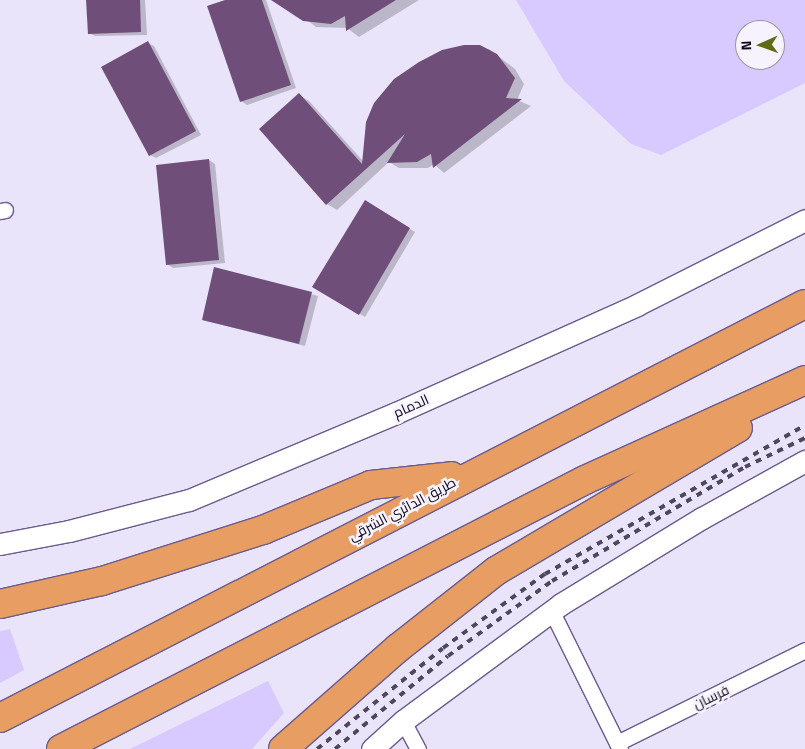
<!DOCTYPE html>
<meta charset="utf-8">
<style>
body{margin:0}
#map{position:relative;width:805px;height:749px;overflow:hidden;background:#eae4fb;font-family:"Titillium Web",Cairo,sans-serif}
div>[style]{position:absolute}
[style*='--x']{left:calc(var(--x)*1px);top:calc(var(--y)*1px);width:calc(var(--w)*1px);rotate:calc(var(--a)*1deg)}
.green>*{inset:0;background:#d8c9fe}
.shadow>*{inset:0;background:#0003}
.building>*{inset:0;background:#6f4e7a}
.roads{filter:drop-shadow(1px 0 #6a5b8d) drop-shadow(-1px 0 #6a5b8d) drop-shadow(0 1px #6a5b8d) drop-shadow(0 -1px #6a5b8d)}
.street>*{height:15px;margin:-7.5px;padding:0 7.5px;transform-origin:7.5px;border-radius:7.5px;background:#fff}
.secondary>*{height:21px;margin:-10.5px;padding:0 10.5px;transform-origin:10.5px;border-radius:10.5px;background:#fff}
.highway>*{height:28px;margin:-14px;padding:0 14px;transform-origin:14px;border-radius:14px;background:#e89d62}
.rail>*{height:4px;margin-top:-2px;transform-origin:0;background:repeating-linear-gradient(90deg,#4f485c 0 6px,transparent 0 12px)}
span{translate:-50% -50%;white-space:nowrap;text-align:center;line-height:1.15;-webkit-text-stroke:5px #f6f3fe;paint-order:stroke}
.street-label{font-size:14px;color:#0e071a}
.north{position:absolute;left:735px;top:20px;width:50px;height:50px;box-sizing:border-box;background:#f6f3fe;border:1px solid #9995a3;border-radius:50%;rotate:268deg;font-size:14px;font-weight:700;line-height:20px;text-align:center;color:#0e071a}
.north::after{content:'';display:block;margin:auto;width:18px;height:22px;background:#606c15;clip-path:polygon(50% 0,100% 100%,50% 72%,0 100%)}
</style>
<div id="map">
<div class="green">
<div style="clip-path:polygon(evenodd,516px 0,805px 0,805px 83px,661px 155px,631px 144px,564px 81px,516px 0,745px 30px,775px 30px,775px 60px,745px 60px,745px 30px)"></div>
<div style="clip-path:polygon(10px 629px,24px 670px,0 683px,0 631px)"></div>
<div style="clip-path:polygon(268px 681px,284px 713px,252px 749px,130px 749px)"></div>
</div>
<div class="shadow">
<div style="clip-path:polygon(87px 0,145px 0,147px 35px,95px 36px,89px 33px)"></div>
<div style="clip-path:polygon(229px 0,266px 0,296px 88px,247px 105px,241px 101px)"></div>
<div style="clip-path:polygon(281px 0,419px 0,359px 37px,347px 28px,316px 27px)"></div>
<div style="clip-path:polygon(148px 43px,154px 46px,201px 135px,156px 158px,150px 155px)"></div>
<div style="clip-path:polygon(464px 46px,489px 49px,515px 69px,524px 84px,517px 100px,531px 106px,444px 173px,434px 164px,428px 168px,399px 168px,389px 162px,337px 210px,327px 204px,299px 95px,309px 101px,364px 162px)"></div>
<div style="clip-path:polygon(209px 160px,215px 164px,225px 263px,173px 268px,167px 264px)"></div>
<div style="clip-path:polygon(365px 202px,415px 232px,365px 317px,314px 287px)"></div>
<div style="clip-path:polygon(215px 269px,318px 296px,305px 346px,203px 320px)"></div>
</div>
<div class="building">
<div style="clip-path:polygon(86px 0,140px 0,141px 32px,88px 34px)"></div>
<div style="clip-path:polygon(225px 0,262px 0,291px 85px,240px 102px,207px 6px)"></div>
<div style="clip-path:polygon(271px 0,396px 0,346px 31px,345px 16px,331px 24px,303px 21px)"></div>
<div style="clip-path:polygon(148px 41px,196px 131px,149px 156px,101px 67px)"></div>
<div style="clip-path:polygon(464px 45px,480px 45px,497px 54px,515px 78px,506px 98px,522px 99px,433px 168px,431px 154px,417px 162px,387px 163px,405px 134px,326px 205px,259px 129px,299px 93px,362px 164px,366px 122px,374px 103px,394px 79px,419px 62px,442px 50px)"></div>
<div style="clip-path:polygon(209px 159px,219px 260px,166px 265px,156px 165px)"></div>
<div style="clip-path:polygon(365px 200px,410px 228px,359px 315px,312px 287px)"></div>
<div style="clip-path:polygon(214px 267px,312px 292px,299px 344px,202px 320px)"></div>
</div>
<div class="roads">
<div class="street">
<div style="--x:0;--y:211;--w:5;--a:-11"></div>
<div style="--x:552;--y:612;--w:153;--a:63.6"></div>
<div style="--x:403;--y:721;--w:32;--a:62"></div>
<div style="--x:617;--y:743;--w:210;--a:-26.3"></div>
</div>
<div class="secondary">
<div style="--x:0;--y:544;--w:70;--a:-10.7"></div>
<div style="--x:69;--y:531;--w:124;--a:-14.5"></div>
<div style="--x:189;--y:500;--w:225;--a:-22.8"></div>
<div style="--x:396;--y:413;--w:264;--a:-24.1"></div>
<div style="--x:637;--y:305;--w:188;--a:-26.8"></div>
<div style="--x:372;--y:749;--w:42;--a:-42.1"></div>
<div style="--x:403;--y:721;--w:197;--a:-36.5"></div>
<div style="--x:561;--y:604;--w:165;--a:-31.4"></div>
<div style="--x:702;--y:518;--w:118;--a:-29"></div>
</div>
<div class="highway">
<div style="--x:0;--y:604;--w:105;--a:-12.7"></div>
<div style="--x:102;--y:581;--w:169;--a:-17.6"></div>
<div style="--x:263;--y:530;--w:117;--a:-22.6"></div>
<div style="--x:371;--y:485;--w:81;--a:-6.3"></div>
<div style="--x:0;--y:718;--w:905;--a:-27.22"></div>
<div style="--x:61;--y:749;--w:589;--a:-27.17"></div>
<div style="--x:585;--y:480;--w:242;--a:-24.4"></div>
<div style="--x:283;--y:749;--w:153;--a:-41.3"></div>
<div style="--x:398;--y:648;--w:125;--a:-38.2"></div>
<div style="--x:496;--y:571;--w:281;--a:-30.6"></div>
</div>
</div>
<div class="rail">
<div style="--x:317;--y:749;--w:161;--a:-38.7"></div>
<div style="--x:443;--y:648;--w:126;--a:-36"></div>
<div style="--x:545;--y:574;--w:300;--a:-29.8"></div>
<div style="--x:335;--y:749;--w:146;--a:-39.5"></div>
<div style="--x:448;--y:656;--w:128;--a:-35.8"></div>
<div style="--x:552;--y:581;--w:224;--a:-30.6"></div>
<div style="--x:745;--y:467;--w:67;--a:-25.8"></div>
</div>
<div class="street-label">
<span style="left:411px;top:406px;rotate:-24deg">الدمام</span>
<span style="left:402px;top:509px;rotate:-28deg">طريق الدائري الشرقي</span>
<span style="left:711px;top:697px;rotate:-26deg">فرسان</span>
</div>
<div class="north">N</div>
</div>
